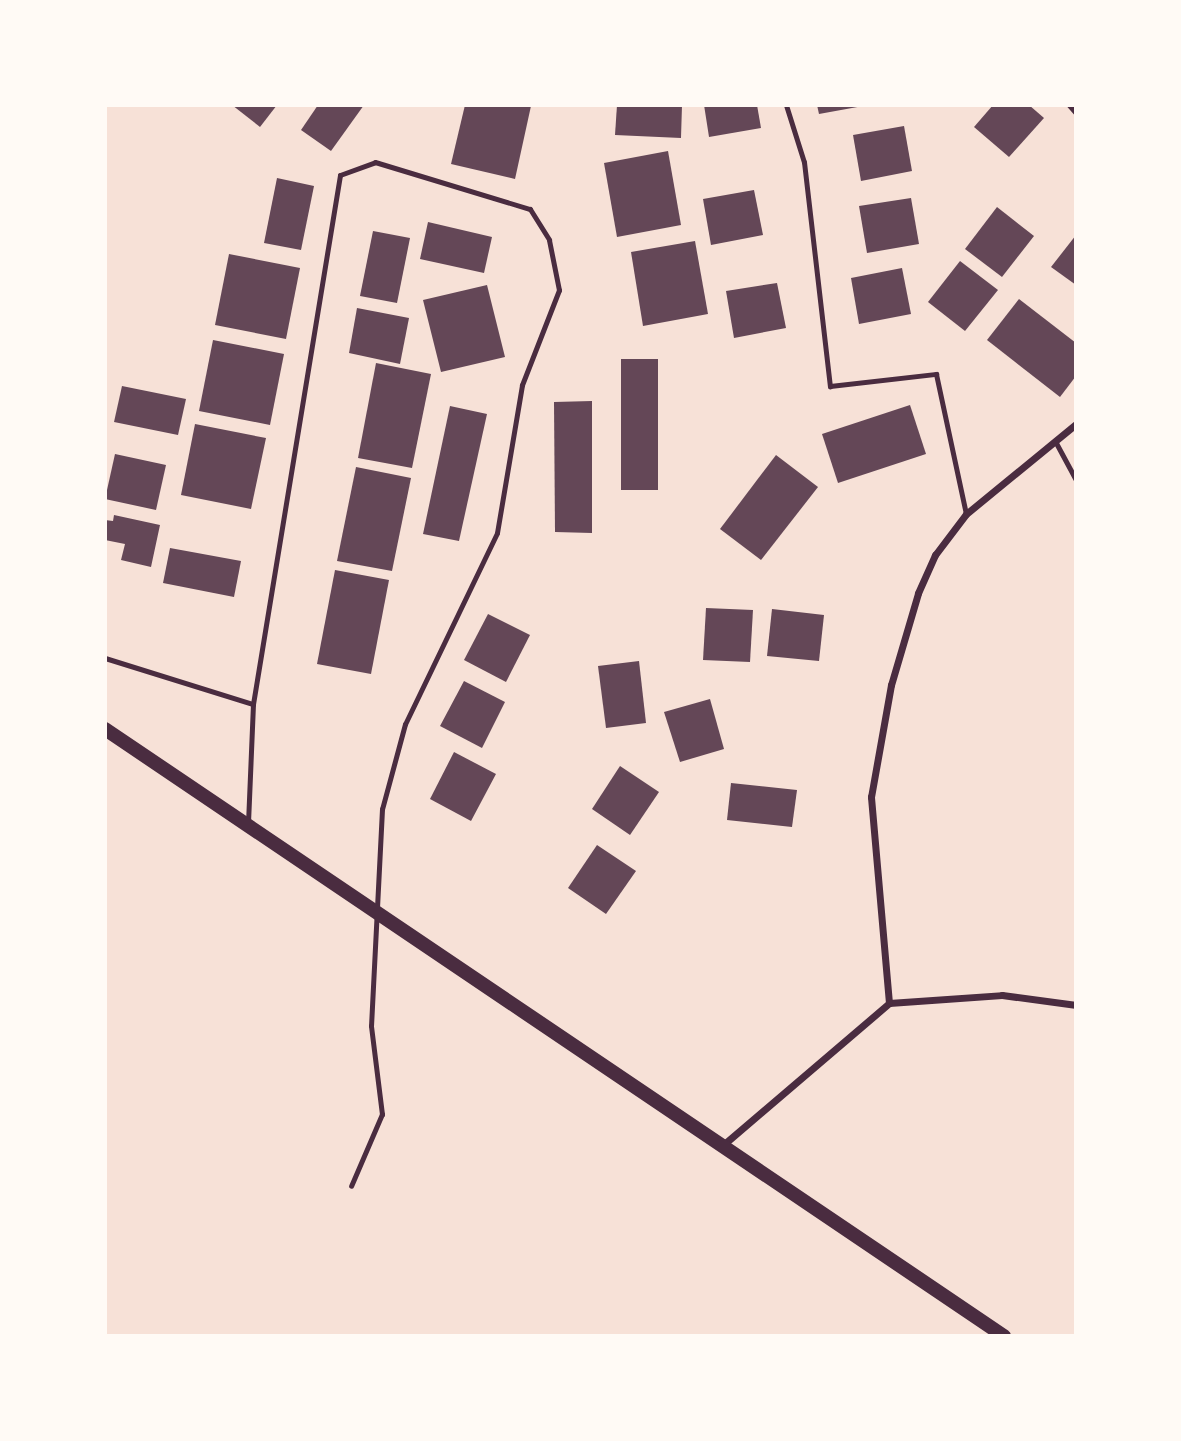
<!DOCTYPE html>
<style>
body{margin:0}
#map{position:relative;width:1181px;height:1441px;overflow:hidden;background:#f7e1d7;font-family:Rubik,sans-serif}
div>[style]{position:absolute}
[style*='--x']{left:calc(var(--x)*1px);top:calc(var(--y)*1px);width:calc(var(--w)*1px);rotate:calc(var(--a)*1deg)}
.building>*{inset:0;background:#644757}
.service>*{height:5px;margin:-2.5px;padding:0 2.5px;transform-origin:2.5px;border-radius:2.5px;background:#4a2c40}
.minor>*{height:7px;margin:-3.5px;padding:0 3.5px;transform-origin:3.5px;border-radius:3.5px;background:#4a2c40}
.secondary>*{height:14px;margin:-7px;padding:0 7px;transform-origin:7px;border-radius:7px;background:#4a2c40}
span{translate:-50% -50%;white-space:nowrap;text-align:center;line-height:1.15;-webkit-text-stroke:6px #fffaf5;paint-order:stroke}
.frame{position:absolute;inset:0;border:107px solid #fffaf5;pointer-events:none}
</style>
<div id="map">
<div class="building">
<div style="clip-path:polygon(232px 105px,277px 105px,260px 127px)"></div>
<div style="clip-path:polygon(318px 105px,364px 105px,331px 151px,301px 130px)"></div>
<div style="clip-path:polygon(465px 105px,531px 106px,515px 179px,451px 164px)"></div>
<div style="clip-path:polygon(617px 105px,682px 105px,681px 138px,615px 135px)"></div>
<div style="clip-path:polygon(704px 105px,757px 105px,761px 128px,709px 137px)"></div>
<div style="clip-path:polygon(817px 105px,863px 105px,863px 106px,819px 114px)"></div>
<div style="clip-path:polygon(993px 105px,1029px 105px,1044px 118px,1009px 157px,974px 127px)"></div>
<div style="clip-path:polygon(904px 126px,912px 171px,861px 181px,853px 135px)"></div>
<div style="clip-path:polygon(668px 151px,681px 225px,617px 237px,604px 163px)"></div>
<div style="clip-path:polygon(277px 178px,314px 186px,301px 250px,264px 243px)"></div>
<div style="clip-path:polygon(754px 190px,763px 235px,711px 245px,703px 199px)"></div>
<div style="clip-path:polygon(911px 198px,919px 244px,867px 253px,859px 206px)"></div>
<div style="clip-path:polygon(997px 207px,1034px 236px,1002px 277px,965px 249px)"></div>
<div style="clip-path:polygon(428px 222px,492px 237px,484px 273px,420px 259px)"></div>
<div style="clip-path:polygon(373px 231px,410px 238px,397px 303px,360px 296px)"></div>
<div style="clip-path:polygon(1076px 235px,1076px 285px,1051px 267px)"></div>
<div style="clip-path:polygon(695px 241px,708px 314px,643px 326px,631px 252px)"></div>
<div style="clip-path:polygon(229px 254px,300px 268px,286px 339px,215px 325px)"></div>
<div style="clip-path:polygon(960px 261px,998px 290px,965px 331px,928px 302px)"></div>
<div style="clip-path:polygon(902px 268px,911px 314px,859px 324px,851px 278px)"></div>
<div style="clip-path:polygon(777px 283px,786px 328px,734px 338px,726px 291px)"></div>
<div style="clip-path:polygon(487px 285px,505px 357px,441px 372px,423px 300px)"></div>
<div style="clip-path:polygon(1019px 299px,1076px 343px,1076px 376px,1060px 397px,987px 340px)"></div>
<div style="clip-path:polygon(357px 308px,409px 318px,400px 364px,349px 353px)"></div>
<div style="clip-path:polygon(213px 340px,284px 354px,270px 425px,199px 411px)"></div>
<div style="clip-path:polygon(621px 359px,658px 359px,658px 490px,621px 490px)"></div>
<div style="clip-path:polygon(376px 363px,431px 374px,412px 468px,358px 458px)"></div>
<div style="clip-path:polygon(122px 386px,186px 399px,178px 435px,114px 422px)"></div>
<div style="clip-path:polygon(592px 401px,592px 533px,555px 532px,554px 402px)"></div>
<div style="clip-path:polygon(910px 405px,926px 454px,838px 483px,822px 434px)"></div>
<div style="clip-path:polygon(450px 406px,487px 414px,459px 541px,423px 534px)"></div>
<div style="clip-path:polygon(195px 424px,266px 438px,251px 509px,181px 495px)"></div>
<div style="clip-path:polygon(115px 454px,166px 465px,156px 510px,105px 499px)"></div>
<div style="clip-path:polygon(776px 455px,818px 487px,761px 560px,720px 529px)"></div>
<div style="clip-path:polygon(356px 467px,411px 478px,392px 571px,337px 561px)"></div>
<div style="clip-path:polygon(114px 515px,160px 525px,151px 567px,121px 560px,125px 544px,105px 540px,105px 520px,113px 521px)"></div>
<div style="clip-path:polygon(170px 548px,241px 561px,234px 597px,163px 583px)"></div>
<div style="clip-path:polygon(335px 570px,389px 580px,371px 674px,317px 664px)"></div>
<div style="clip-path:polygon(706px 608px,753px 610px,750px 662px,703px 660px)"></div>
<div style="clip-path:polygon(772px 609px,824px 615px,819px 661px,767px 656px)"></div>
<div style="clip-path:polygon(488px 614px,530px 635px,506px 682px,464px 660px)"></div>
<div style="clip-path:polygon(639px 661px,646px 723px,606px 728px,598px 666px)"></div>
<div style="clip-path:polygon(464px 681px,505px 702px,482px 748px,440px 726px)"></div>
<div style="clip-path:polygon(710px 699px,724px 749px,680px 762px,664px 712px)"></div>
<div style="clip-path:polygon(454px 752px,496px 774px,471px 821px,430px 799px)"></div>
<div style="clip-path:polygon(620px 766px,659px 792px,630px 835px,592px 809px)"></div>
<div style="clip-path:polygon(731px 783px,797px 790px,792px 827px,727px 820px)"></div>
<div style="clip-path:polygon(597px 845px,636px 871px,606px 914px,568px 888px)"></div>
</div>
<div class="service">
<div style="--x:786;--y:105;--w:60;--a:72.5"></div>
<div style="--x:804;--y:162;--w:226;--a:83.4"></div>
<div style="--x:830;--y:386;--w:107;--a:-6.5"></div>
<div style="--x:936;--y:374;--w:143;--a:77.9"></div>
<div style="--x:1069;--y:105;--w:11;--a:49"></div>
<div style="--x:1055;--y:441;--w:44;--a:61.7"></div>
<div style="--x:105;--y:658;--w:155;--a:17.3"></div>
<div style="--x:248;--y:823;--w:119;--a:-87.6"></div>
<div style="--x:253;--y:704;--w:536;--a:-80.66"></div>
<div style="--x:340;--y:175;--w:37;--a:-20"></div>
<div style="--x:375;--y:162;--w:162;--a:16.9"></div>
<div style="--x:530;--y:209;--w:36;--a:58"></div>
<div style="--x:549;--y:240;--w:51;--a:78.7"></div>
<div style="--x:559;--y:290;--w:102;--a:111.3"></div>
<div style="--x:522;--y:385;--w:150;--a:99.6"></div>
<div style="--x:497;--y:533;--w:212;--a:115.7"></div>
<div style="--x:405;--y:724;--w:88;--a:105.1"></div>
<div style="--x:382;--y:809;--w:217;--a:92.9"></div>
<div style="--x:371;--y:1026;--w:89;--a:82.9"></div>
<div style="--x:382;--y:1114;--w:78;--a:113.3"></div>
</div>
<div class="minor">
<div style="--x:889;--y:1003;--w:113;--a:-4"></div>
<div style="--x:1002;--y:995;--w:75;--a:7.7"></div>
<div style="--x:723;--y:1145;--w:218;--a:-40.5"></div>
<div style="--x:889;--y:1003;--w:207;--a:-95"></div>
<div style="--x:871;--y:797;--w:114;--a:-79.9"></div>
<div style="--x:891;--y:685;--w:96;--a:-73.6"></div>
<div style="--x:918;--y:593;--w:42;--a:-65.9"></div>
<div style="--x:935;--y:555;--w:51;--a:-52.9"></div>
<div style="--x:966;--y:514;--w:142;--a:-39.3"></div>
</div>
<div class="secondary">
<div style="--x:105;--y:729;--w:1085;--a:34.03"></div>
</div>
<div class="frame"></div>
</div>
